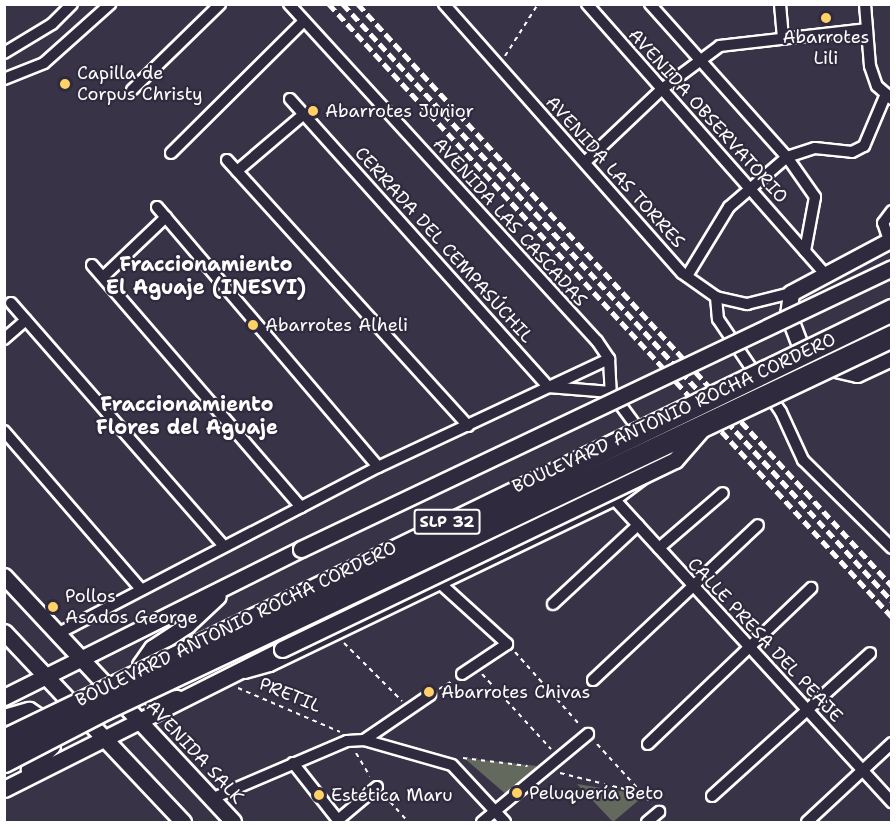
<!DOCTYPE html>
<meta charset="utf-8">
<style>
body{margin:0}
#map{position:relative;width:896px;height:827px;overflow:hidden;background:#393348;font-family:"Shantell Sans",sans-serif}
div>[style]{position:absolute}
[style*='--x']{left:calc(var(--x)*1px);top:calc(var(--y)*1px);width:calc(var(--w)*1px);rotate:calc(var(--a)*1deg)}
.green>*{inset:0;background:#63695c}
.path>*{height:2px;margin-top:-1px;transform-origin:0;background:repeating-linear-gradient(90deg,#fff 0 4.5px,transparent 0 9px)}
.roads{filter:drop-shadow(2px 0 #fff) drop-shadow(-2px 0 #fff) drop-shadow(0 2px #fff) drop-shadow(0 -2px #fff)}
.street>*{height:10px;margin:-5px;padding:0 5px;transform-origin:5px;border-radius:5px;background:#2f2a3d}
.secondary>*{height:15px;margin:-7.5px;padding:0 7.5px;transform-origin:7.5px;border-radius:7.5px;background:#2f2a3d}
.rail>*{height:4.5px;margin-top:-2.25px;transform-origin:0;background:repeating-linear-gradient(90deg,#fff 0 9px,transparent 0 13.5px)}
.bridges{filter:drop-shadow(2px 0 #fff) drop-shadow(-2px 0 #fff) drop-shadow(0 2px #fff) drop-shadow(0 -2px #fff)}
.secondary-bridge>*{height:15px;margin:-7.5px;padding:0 7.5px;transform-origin:7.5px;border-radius:7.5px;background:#2f2a3d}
.highway-bridge>*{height:21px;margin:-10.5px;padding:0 10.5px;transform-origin:10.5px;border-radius:10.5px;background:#2f2a3d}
.dots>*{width:16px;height:16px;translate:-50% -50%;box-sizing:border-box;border:3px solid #2f2a3d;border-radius:50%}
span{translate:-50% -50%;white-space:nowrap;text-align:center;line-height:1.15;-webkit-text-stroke:4.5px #2f2a3d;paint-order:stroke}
.shield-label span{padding:2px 4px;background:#2f2a3d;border:2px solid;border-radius:4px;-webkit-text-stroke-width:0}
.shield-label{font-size:16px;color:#fff;font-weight:700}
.poi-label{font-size:18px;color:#fff}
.left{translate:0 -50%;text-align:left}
.street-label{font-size:18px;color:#fff}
.neighbourhood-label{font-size:20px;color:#fff;font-weight:700}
.frame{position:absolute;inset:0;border:6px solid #fff;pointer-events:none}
</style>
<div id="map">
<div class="green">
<div style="clip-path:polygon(464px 758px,537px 766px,508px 796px)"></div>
<div style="clip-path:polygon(577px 784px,645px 795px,613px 822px)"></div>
</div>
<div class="path">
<div style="--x:505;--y:56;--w:62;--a:-57.6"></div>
<div style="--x:344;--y:643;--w:82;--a:45"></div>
<div style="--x:515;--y:652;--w:96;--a:48.4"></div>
<div style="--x:482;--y:674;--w:102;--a:47.4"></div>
<div style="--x:238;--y:688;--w:111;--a:23.3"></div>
<div style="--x:439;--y:689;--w:15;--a:-32"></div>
<div style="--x:597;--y:744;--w:81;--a:47.5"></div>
<div style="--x:356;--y:753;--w:27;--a:59"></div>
<div style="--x:463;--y:758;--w:65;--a:7"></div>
<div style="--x:560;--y:773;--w:83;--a:13.9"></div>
<div style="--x:384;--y:795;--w:36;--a:48"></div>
</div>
<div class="roads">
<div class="street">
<div style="--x:289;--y:4;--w:457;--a:47.6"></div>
<div style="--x:597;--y:341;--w:22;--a:56"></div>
<div style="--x:609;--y:359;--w:33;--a:87"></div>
<div style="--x:444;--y:4;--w:359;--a:48.5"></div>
<div style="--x:682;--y:273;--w:42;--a:35.2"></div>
<div style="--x:716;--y:297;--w:32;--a:13"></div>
<div style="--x:747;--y:304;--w:45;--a:-14"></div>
<div style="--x:587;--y:4;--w:360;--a:48.6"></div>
<div style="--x:650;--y:4;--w:205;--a:48.2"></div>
<div style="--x:787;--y:157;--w:49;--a:55"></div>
<div style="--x:815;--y:197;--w:55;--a:100.5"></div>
<div style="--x:780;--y:4;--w:33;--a:85"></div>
<div style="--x:865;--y:4;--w:62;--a:85.4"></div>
<div style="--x:870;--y:66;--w:21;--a:71"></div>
<div style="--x:877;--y:86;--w:20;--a:41"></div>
<div style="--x:4;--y:53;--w:56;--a:-31.1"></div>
<div style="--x:52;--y:24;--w:28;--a:-45"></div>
<div style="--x:4;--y:79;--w:43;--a:-21.8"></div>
<div style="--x:44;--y:63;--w:89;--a:-41.8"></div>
<div style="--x:132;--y:90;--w:123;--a:-44.3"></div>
<div style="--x:290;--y:99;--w:387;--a:48.1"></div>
<div style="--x:548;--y:387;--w:63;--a:4.5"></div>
<div style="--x:611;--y:392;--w:52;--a:53.6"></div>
<div style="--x:171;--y:153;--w:187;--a:-44.8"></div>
<div style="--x:227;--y:160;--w:359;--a:47.8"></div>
<div style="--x:585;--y:162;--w:106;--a:-43.5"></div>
<div style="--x:662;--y:89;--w:72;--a:-36.6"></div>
<div style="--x:720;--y:46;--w:148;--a:-6.6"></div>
<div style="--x:237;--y:171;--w:88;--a:-40.4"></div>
<div style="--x:157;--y:207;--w:341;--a:49.6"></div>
<div style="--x:889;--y:240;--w:18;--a:-109"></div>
<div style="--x:883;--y:223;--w:15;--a:-53"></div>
<div style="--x:92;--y:265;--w:320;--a:49.2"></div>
<div style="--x:687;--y:276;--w:81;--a:-58.7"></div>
<div style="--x:729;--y:207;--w:77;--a:-40.8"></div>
<div style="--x:787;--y:157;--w:29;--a:-18"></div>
<div style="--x:815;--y:148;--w:37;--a:6"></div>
<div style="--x:852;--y:152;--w:13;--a:-27"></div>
<div style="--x:864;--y:146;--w:56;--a:-67.1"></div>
<div style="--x:103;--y:277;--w:87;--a:-43.6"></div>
<div style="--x:716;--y:297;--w:22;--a:85"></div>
<div style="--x:718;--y:319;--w:112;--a:55.9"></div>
<div style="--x:781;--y:412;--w:53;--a:65.4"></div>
<div style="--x:803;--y:460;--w:125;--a:44.7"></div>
<div style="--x:11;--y:303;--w:323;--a:48.8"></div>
<div style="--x:4;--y:339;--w:29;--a:-41"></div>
<div style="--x:4;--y:431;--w:209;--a:49.1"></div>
<div style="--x:615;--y:500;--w:410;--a:47.5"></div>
<div style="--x:659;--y:548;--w:84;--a:-40.7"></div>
<div style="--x:442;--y:585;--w:88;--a:42.2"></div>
<div style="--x:507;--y:644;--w:54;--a:146.3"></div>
<div style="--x:553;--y:604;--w:116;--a:-42.9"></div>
<div style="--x:57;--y:634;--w:362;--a:-27.5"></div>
<div style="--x:378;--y:467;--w:255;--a:-25.1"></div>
<div style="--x:245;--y:673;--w:26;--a:-16"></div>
<div style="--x:270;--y:666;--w:383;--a:-25.7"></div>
<div style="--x:615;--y:500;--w:40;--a:-37"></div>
<div style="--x:647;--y:476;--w:29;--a:-84"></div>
<div style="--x:593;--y:680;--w:226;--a:-43.2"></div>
<div style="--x:364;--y:740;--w:80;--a:-34.3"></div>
<div style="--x:648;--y:744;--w:226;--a:-43.7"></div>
<div style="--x:293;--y:763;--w:73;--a:51.7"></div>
<div style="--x:338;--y:820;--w:51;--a:-40.2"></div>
<div style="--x:712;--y:796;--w:213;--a:-42.1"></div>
<div style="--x:211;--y:799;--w:148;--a:-23.1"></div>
<div style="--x:347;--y:741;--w:17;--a:-3"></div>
<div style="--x:364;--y:740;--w:91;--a:15.9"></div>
<div style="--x:452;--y:765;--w:78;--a:47.1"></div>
<div style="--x:482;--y:822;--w:138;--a:-39.7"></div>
<div style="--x:647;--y:822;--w:16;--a:-40"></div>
<div style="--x:807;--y:822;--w:116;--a:-42.9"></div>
</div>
<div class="secondary">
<div style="--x:892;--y:239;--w:115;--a:151.9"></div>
<div style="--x:791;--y:293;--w:21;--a:98"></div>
<div style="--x:788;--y:314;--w:40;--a:69"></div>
<div style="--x:802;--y:351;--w:21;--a:41"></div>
<div style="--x:818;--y:365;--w:40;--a:13"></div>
<div style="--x:857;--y:374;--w:38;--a:-25"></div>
<div style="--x:4;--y:576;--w:336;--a:47"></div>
<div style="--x:4;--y:632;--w:261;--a:46.7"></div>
<div style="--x:4;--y:697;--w:332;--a:-26.5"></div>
<div style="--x:177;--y:698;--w:20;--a:174"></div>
<div style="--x:157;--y:700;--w:10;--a:-151"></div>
<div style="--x:148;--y:695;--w:22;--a:-114"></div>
<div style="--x:139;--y:675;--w:10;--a:-84"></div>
<div style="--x:140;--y:665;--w:21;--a:-55"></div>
<div style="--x:152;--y:648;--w:42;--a:-33.3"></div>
<div style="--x:187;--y:625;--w:42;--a:-43.1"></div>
<div style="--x:4;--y:717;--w:26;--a:-16"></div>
<div style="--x:29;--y:710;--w:24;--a:33"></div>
<div style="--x:49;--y:723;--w:23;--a:83"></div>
<div style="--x:52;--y:746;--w:33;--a:135"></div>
<div style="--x:4;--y:789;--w:311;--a:-26.7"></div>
</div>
</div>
<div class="rail">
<div style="--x:329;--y:4;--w:832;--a:47.43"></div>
<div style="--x:343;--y:4;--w:811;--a:47.4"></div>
<div style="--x:358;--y:4;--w:790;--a:47.46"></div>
</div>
<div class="bridges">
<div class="secondary-bridge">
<div style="--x:301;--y:549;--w:654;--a:-25.43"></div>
<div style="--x:282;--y:649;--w:436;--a:-25.7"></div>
<div style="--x:675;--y:460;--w:41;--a:-48.9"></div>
</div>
<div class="highway-bridge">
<div style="--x:4;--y:740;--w:987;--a:-25.84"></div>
<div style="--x:4;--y:761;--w:115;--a:-27.5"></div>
<div style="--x:106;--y:708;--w:870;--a:-25.33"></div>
</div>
</div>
<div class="dots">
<div style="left:826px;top:18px;background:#ffd166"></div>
<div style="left:65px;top:84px;background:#ffd166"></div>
<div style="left:313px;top:111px;background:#ffd166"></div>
<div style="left:253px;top:325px;background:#ffd166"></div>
<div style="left:53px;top:607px;background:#ffd166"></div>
<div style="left:429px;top:692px;background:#ffd166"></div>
<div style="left:517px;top:793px;background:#ffd166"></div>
<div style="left:319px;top:795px;background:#ffd166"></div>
</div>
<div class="shield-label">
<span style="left:447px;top:522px">SLP 32</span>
</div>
<div class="poi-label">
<span style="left:826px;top:48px">Abarrotes<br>Lili</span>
<span class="left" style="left:77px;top:84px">Capilla de<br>Corpus Christy</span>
<span class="left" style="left:325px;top:111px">Abarrotes Junior</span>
<span class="left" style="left:265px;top:325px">Abarrotes Alheli</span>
<span class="left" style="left:65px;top:607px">Pollos<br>Asados George</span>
<span class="left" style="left:441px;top:692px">Abarrotes Chivas</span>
<span class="left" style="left:529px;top:793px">Peluquería Beto</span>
<span class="left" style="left:331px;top:795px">Estética Maru</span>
</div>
<div class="street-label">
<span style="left:708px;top:116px;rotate:48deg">AVENIDA OBSERVATORIO</span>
<span style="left:615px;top:172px;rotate:48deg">AVENIDA LAS TORRES</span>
<span style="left:510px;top:222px;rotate:48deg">AVENIDA LAS CASCADAS</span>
<span style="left:444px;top:245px;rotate:48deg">CERRADA DEL CEMPASÚCHIL</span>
<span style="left:674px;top:413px;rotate:-25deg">BOULEVARD ANTONIO ROCHA CORDERO</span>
<span style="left:236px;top:624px;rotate:-26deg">BOULEVARD ANTONIO ROCHA CORDERO</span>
<span style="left:765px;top:640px;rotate:47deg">CALLE PRESA DEL PEAJE</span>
<span style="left:290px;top:695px;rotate:22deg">PRETIL</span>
<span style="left:195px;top:752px;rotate:47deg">AVENIDA SALK</span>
</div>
<div class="neighbourhood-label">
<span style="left:206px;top:276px">Fraccionamiento<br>El Aguaje (INESVI)</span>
<span style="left:187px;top:416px">Fraccionamiento<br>Flores del Aguaje</span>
</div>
<div class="frame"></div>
</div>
